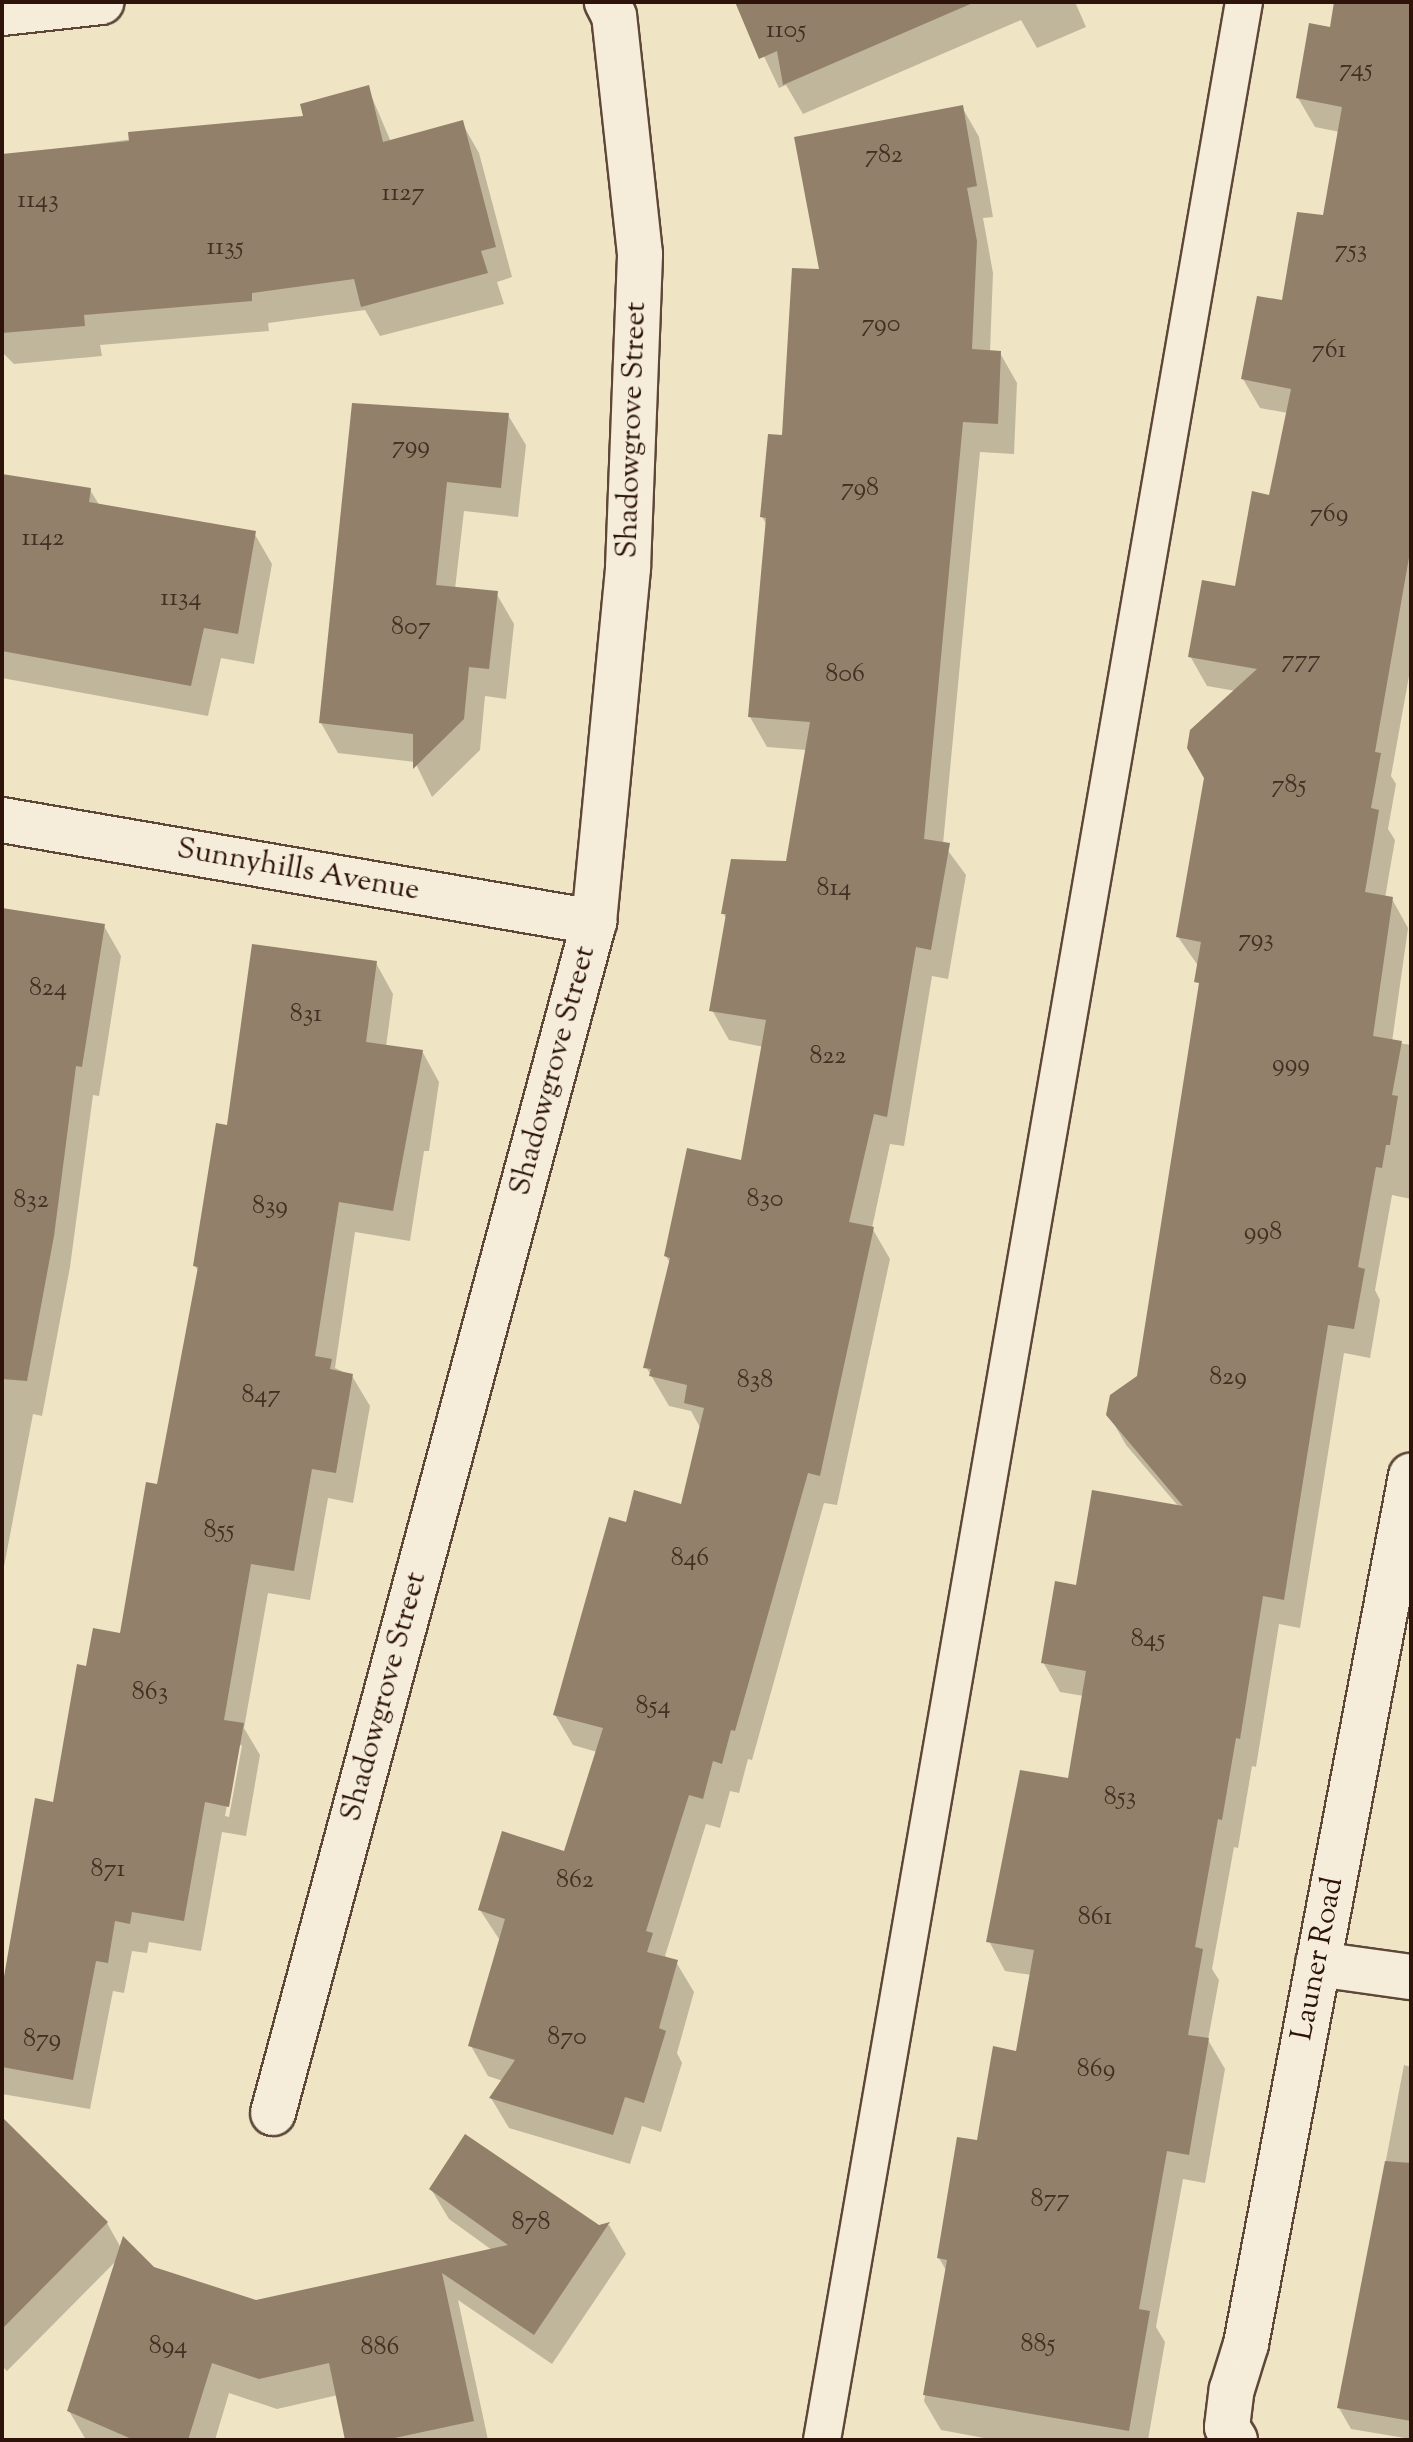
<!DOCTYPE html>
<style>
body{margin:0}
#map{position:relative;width:1413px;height:2442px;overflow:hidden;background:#efe4c4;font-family:"Sorts Mill Goudy",serif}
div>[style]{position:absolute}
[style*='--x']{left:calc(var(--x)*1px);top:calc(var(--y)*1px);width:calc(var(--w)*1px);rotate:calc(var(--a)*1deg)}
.shadow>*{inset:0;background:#0003}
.building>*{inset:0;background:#92806b}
.roads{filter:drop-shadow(2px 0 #5e4738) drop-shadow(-2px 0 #5e4738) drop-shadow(0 2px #5e4738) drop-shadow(0 -2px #5e4738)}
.service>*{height:36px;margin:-18px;padding:0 18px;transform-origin:18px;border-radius:18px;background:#f5edd9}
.minor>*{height:44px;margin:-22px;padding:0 22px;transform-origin:22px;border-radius:22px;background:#f5edd9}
span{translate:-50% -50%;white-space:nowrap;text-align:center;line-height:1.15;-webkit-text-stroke:7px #f5edd9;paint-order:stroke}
.number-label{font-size:26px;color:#462e22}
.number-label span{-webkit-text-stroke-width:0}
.street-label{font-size:30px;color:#2d130a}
.frame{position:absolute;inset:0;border:4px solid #2d130a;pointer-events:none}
</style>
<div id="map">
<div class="shadow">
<div style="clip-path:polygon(738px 2px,1075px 2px,1086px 27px,1037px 48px,1021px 20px,803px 114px,786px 85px,779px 88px)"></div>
<div style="clip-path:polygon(1336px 2px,1411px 2px,1411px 665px,1391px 776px,1396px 784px,1388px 829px,1395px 840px,1385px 898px,1392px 899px,1408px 928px,1392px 1042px,1411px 1045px,1411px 1199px,1392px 1195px,1375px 1290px,1380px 1300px,1370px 1358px,1344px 1353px,1300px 1628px,1279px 1624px,1256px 1767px,1252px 1766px,1238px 1848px,1234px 1847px,1212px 1969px,1219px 1980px,1208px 2040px,1225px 2069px,1205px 2183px,1183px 2179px,1156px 2327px,1165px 2342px,1148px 2440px,995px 2440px,941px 2430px,924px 2401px,947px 2272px,939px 2258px,978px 2142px,1018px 2053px,1032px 1975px,1005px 1971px,989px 1941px,1069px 1780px,1084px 1696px,1060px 1692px,1043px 1662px,1077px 1587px,1179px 1507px,1126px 1445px,1109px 1415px,1139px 1377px,1200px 989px,1199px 967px,1178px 937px,1236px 691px,1207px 686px,1190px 656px,1237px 588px,1271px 497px,1288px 413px,1260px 408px,1243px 379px,1325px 218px,1340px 132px,1315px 127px,1298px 98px,1332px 29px)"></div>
<div style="clip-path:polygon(368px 88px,391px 142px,462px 123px,479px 153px,512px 277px,497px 282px,504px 304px,380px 336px,365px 310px,268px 323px,269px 331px,100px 345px,102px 356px,14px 364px,2px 352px,2px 156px,305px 117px)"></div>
<div style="clip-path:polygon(962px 107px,979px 137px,993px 217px,983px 218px,993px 273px,990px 352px,1000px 353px,1017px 383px,1014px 454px,980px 452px,943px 844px,966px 875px,948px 979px,932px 976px,904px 1146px,890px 1144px,872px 1228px,890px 1259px,837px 1505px,824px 1503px,752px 1760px,748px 1759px,739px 1793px,730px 1791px,720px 1828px,706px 1824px,665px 1956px,676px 1962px,694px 1992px,677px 2053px,682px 2063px,661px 2132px,642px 2126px,630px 2164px,509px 2128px,491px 2098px,503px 2081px,488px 2076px,471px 2046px,501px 1942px,480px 1910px,566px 1853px,597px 1752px,573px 1745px,555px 1715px,683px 1506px,701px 1429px,691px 1411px,669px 1406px,646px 1367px,670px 1263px,666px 1256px,743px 1163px,764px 1047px,729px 1040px,712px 1010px,727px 920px,723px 913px,787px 863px,807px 750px,767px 747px,750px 717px,767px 526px,762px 516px,822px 271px)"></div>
<div style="clip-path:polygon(354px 405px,508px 415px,526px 445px,518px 517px,464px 511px,455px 589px,496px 593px,514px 624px,506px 699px,485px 696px,480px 750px,432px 797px,415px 762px,338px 753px,321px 723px)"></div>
<div style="clip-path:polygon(2px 486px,90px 490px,100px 506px,254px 533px,272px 564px,254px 664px,221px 658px,208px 716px,2px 678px)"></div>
<div style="clip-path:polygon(2px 910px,104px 926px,121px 956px,99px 1096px,93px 1095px,70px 1267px,42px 1416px,33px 1414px,3px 1572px)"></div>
<div style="clip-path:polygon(evenodd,376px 963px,393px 994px,386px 1047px,422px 1051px,439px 1082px,429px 1151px,424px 1151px,410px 1241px,355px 1232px,335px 1368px,352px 1376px,370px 1406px,353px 1503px,328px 1498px,310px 1600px,268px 1593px,244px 1728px,260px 1755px,246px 1836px,222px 1832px,201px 1951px,149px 1942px,147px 1953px,132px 1951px,124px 1993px,113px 1991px,90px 2109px,2px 2094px,2px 2000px,88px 1668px,122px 1635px,158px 1487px,199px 1272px,195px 1266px,229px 1128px,376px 963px,238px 1743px,242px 1746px,229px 1817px,225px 1816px,238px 1743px)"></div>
<div style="clip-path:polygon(1404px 2065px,1411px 2067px,1411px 2439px,1351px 2429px,1339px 2408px)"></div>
<div style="clip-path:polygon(2px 2120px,107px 2223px,121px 2248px,153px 2269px,256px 2302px,492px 2250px,449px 2219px,431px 2189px,598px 2227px,609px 2225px,626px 2254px,552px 2364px,458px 2300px,488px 2440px,347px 2440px,338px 2395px,277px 2409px,229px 2393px,215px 2440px,86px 2440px,69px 2411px,117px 2260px,7px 2371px,2px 2366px)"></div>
</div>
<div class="building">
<div style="clip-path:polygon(735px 2px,975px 2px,783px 85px,777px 51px,759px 59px)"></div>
<div style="clip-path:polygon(1334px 2px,1411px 2px,1411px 546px,1375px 752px,1381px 753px,1371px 808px,1379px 810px,1365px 892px,1393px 897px,1373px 1036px,1402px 1041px,1392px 1095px,1398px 1096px,1390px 1145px,1386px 1145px,1382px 1168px,1376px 1167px,1358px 1267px,1365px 1269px,1354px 1329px,1328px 1325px,1284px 1600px,1263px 1596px,1240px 1739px,1236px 1738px,1222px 1820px,1218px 1819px,1195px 1947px,1203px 1949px,1188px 2035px,1209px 2038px,1189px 2155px,1167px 2151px,1139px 2309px,1150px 2311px,1129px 2431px,923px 2395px,947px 2260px,937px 2258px,957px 2137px,977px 2140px,993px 2046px,1016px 2051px,1034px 1950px,986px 1942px,1020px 1770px,1068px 1778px,1086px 1671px,1041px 1663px,1055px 1581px,1076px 1585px,1092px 1490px,1183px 1506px,1106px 1415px,1110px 1395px,1137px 1376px,1199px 983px,1194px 982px,1201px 942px,1176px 937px,1204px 778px,1187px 748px,1190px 730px,1257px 669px,1188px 657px,1202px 580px,1235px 586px,1252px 491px,1269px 495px,1291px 389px,1241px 379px,1257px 296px,1282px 300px,1297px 212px,1323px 215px,1342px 107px,1296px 98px,1309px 23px,1330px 27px)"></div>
<div style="clip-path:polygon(369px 85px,383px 142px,463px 120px,496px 247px,481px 251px,488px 273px,361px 307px,354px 279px,252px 293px,252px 301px,84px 315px,85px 326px,2px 333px,2px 154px,129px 141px,128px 132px,303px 116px,300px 104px)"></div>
<div style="clip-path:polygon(963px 105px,977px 186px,967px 188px,977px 241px,972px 349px,1001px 351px,998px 424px,963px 422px,924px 839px,950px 843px,931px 950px,916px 947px,887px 1117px,874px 1114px,849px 1222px,874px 1227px,820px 1476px,808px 1473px,735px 1731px,731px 1730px,722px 1764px,713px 1761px,703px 1799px,689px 1795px,646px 1931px,653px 1933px,647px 1952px,678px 1960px,659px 2028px,666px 2031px,644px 2103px,625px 2097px,613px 2135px,489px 2098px,515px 2060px,468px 2046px,505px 1919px,478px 1910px,502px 1831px,564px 1851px,603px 1728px,553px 1715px,609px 1517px,626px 1522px,634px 1490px,681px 1504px,704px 1408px,684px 1403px,687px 1385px,649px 1376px,651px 1369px,643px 1368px,670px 1258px,664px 1256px,687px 1148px,741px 1160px,766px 1020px,709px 1011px,726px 914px,721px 914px,731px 859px,786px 861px,810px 722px,748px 717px,766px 518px,760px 517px,768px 434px,782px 435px,792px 268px,819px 269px,794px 137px)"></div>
<div style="clip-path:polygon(352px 403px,509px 413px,501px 488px,447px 482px,436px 585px,498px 591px,489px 669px,469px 667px,464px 719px,413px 769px,413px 734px,319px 723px)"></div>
<div style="clip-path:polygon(2px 474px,91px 488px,89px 502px,256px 531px,238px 634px,204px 628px,191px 686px,2px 651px)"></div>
<div style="clip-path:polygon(2px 908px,105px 924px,82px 1067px,76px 1066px,54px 1236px,27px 1381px,2px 1379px)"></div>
<div style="clip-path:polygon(252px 944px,377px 961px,366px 1042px,423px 1050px,393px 1211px,339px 1202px,315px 1356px,332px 1359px,330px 1369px,353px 1374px,336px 1473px,312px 1469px,294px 1571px,251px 1564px,224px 1720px,244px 1723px,229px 1807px,205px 1802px,184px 1921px,132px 1912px,130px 1924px,115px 1921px,108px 1963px,96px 1961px,73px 2080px,2px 2067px,2px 1988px,35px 1798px,53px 1802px,77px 1664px,86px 1666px,93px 1628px,120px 1633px,146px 1482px,157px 1484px,198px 1267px,193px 1266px,216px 1123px,227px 1125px)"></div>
<div style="clip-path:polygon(2px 2117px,108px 2222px,2px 2329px)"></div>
<div style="clip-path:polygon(465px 2134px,599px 2225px,610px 2222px,534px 2335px,442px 2273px,474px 2421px,385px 2440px,345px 2440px,329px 2363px,259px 2379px,212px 2363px,188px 2440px,134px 2440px,67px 2411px,123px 2236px,154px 2267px,256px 2300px,508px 2245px,429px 2189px)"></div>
<div style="clip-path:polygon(1385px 2161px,1411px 2163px,1411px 2421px,1337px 2408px)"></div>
</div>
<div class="roads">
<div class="service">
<div style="--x:822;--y:2440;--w:2474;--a:-80.18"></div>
</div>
<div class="minor">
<div style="--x:2;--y:13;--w:100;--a:-6.3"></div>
<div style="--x:2;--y:820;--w:601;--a:9.78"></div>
<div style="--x:1318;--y:1964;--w:94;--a:8"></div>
<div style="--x:273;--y:2113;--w:1233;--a:-74.92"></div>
<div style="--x:594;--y:922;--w:356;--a:-84.5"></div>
<div style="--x:628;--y:568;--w:314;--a:-87.8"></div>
<div style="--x:640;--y:254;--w:239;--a:-96.2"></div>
<div style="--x:614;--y:16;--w:16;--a:-117"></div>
<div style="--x:1235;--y:2440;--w:15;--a:-122"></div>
<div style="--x:1227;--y:2427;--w:38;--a:-83"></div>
<div style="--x:1232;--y:2389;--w:47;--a:-72.7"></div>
<div style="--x:1246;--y:2344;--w:884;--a:-79.24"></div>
</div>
</div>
<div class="number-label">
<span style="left:786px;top:31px">1105</span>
<span style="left:1356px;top:70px">745</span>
<span style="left:884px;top:156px">782</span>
<span style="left:403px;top:194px">1127</span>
<span style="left:38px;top:201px">1143</span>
<span style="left:225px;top:248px">1135</span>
<span style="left:1351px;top:251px">753</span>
<span style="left:881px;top:325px">790</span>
<span style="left:1329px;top:351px">761</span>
<span style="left:411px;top:447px">799</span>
<span style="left:860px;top:489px">798</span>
<span style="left:1329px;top:515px">769</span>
<span style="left:43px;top:539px">1142</span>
<span style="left:181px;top:599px">1134</span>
<span style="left:411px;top:628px">807</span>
<span style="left:1301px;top:661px">777</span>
<span style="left:845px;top:675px">806</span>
<span style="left:1289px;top:786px">785</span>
<span style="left:834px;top:889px">814</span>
<span style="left:1256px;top:940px">793</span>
<span style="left:48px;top:989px">824</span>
<span style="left:306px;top:1015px">831</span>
<span style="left:828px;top:1057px">822</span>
<span style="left:1291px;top:1065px">999</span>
<span style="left:765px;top:1200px">830</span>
<span style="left:31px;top:1201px">832</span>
<span style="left:270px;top:1207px">839</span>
<span style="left:1263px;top:1233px">998</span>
<span style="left:1228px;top:1378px">829</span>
<span style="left:755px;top:1381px">838</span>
<span style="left:261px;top:1396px">847</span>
<span style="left:219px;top:1531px">855</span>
<span style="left:690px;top:1559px">846</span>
<span style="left:1148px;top:1640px">845</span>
<span style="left:150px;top:1693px">863</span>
<span style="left:653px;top:1707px">854</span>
<span style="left:1120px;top:1798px">853</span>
<span style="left:108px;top:1870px">871</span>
<span style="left:575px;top:1881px">862</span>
<span style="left:1095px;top:1918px">861</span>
<span style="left:567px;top:2038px">870</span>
<span style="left:42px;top:2040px">879</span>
<span style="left:1096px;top:2070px">869</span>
<span style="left:1050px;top:2200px">877</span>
<span style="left:531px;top:2223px">878</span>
<span style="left:1038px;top:2345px">885</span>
<span style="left:168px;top:2347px">894</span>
<span style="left:380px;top:2348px">886</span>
</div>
<div class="street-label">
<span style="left:633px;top:430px;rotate:-88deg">Shadowgrove Street</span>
<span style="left:298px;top:871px;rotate:10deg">Sunnyhills Avenue</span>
<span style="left:554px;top:1071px;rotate:-75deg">Shadowgrove Street</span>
<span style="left:385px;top:1697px;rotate:-75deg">Shadowgrove Street</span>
<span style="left:1319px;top:1959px;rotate:-79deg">Launer Road</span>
</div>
<div class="frame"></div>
</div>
